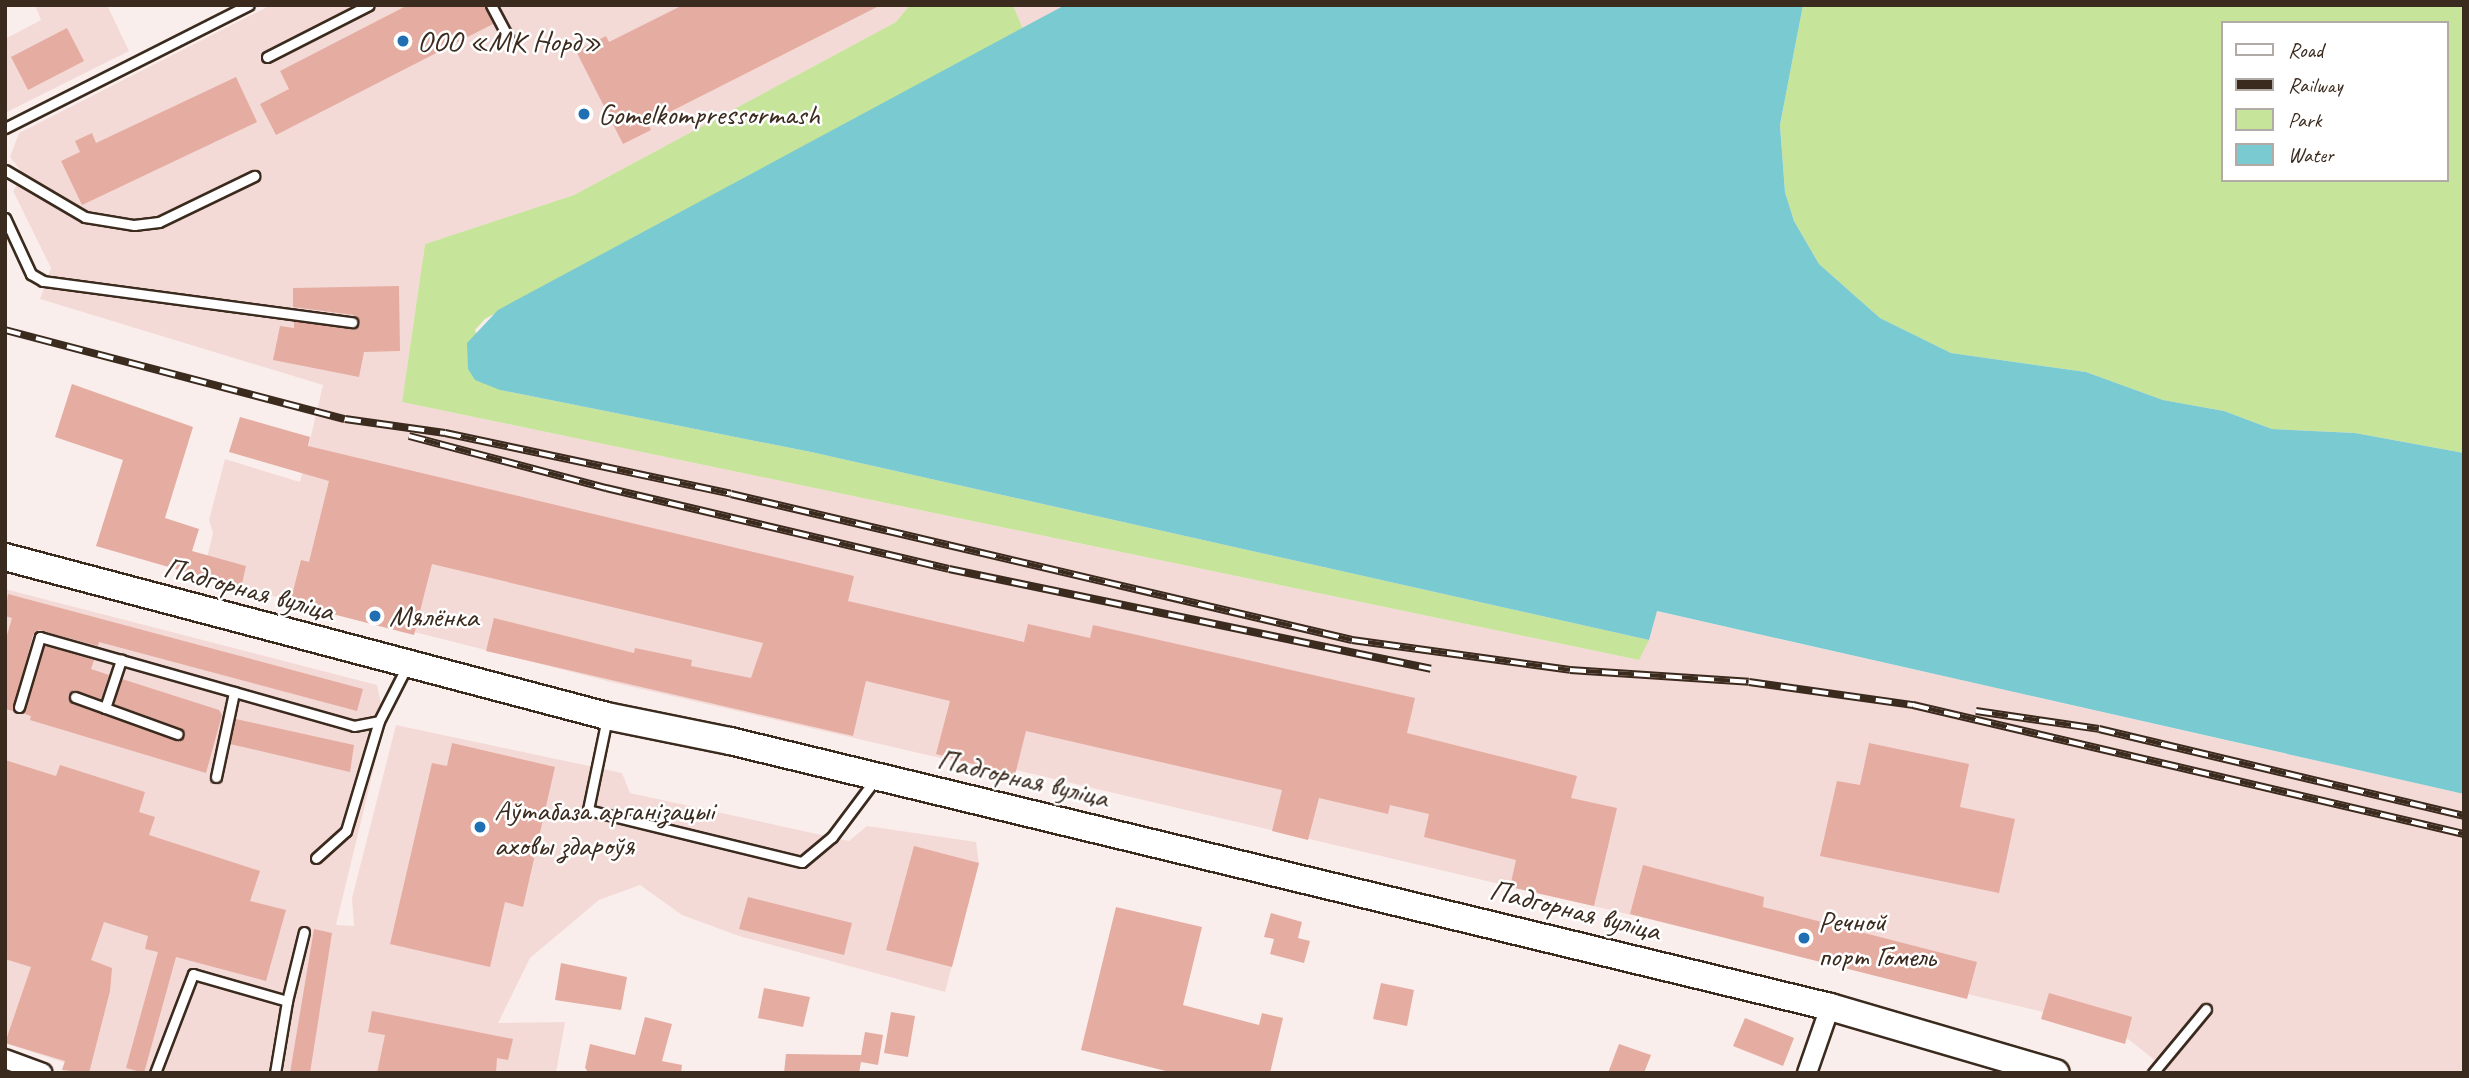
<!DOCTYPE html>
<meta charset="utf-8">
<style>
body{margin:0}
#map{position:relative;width:2469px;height:1078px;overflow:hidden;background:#faeeec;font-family:Caveat,sans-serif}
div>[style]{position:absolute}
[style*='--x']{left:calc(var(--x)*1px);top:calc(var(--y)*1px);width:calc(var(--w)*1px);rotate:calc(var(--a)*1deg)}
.built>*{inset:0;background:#f4dad6}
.green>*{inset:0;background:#c7e49b}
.water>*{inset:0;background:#7acbd1}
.building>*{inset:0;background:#e5aca1}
.roads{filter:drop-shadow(2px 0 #3b2a1e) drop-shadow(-2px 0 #3b2a1e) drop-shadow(0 2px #3b2a1e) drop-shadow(0 -2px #3b2a1e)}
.lane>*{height:9px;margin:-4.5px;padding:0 4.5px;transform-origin:4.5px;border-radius:4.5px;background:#fff}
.street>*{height:18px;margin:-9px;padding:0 9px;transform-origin:9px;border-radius:9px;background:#fff}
.secondary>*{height:26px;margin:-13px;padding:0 13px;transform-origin:13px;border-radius:13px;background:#fff}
.rail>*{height:8px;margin-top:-4px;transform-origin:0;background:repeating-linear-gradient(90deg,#fff 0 16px,#3b2a1e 0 32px);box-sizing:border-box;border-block:2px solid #3b2a1e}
.dots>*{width:19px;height:19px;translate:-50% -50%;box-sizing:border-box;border:4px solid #fff;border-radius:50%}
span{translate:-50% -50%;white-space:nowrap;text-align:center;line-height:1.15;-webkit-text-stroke:5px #fff;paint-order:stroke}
.poi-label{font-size:30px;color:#3b2a1e}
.left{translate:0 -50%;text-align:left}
.street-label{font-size:30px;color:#3b2a1e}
.frame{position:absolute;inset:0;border:7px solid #3b2a1e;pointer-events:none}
.legend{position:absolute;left:2221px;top:21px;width:228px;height:161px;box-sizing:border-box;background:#fff;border:2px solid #b1aaa5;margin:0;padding:9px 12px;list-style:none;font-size:21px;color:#3b2a1e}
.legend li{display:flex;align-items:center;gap:14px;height:35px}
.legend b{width:35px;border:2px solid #b1aaa5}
</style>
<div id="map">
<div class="built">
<div style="clip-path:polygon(35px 5px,107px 5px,129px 51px,5px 113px,5px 39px,41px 20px)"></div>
<div style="clip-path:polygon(271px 5px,910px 5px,896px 22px,574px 195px,425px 244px,402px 402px,1639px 660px,1656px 611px,2464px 794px,2464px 1073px,2171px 1073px,2128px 1039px,2039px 1011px,1016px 770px,1014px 775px,611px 682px,202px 578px,213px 533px,209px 520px,225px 459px,300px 482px,323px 385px,40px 299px,51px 268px,13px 191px,24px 175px,10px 157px,19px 133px)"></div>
<div style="clip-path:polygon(1013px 5px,1065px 5px,1023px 29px)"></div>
<div style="clip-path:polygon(5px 589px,377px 685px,385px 722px,336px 925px,354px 926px,352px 898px,396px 725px,622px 773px,630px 793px,849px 841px,867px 826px,976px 842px,979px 863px,945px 992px,739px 936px,682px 915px,640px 885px,599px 900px,530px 958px,498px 1023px,565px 1022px,556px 1073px,96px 1073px,5px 1043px)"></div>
</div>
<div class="green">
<div style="clip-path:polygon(910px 5px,1013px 5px,1023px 29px,485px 319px,475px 330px,500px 390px,811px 452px,1649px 640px,1639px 660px,402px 402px,425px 244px,574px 195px,896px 22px)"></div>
<div style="clip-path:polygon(evenodd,1803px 5px,2464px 5px,2464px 453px,2355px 433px,2272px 429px,2224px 411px,2163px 400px,2086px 372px,1951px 353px,1880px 318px,1819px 264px,1794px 221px,1785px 192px,1780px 125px,1803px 5px,2222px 23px,2446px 23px,2446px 180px,2222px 180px,2222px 23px)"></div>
</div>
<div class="water">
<div style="clip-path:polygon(1065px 5px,1803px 5px,1780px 125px,1785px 192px,1794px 221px,1819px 264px,1880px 318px,1951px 353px,2086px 372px,2163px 400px,2224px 411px,2272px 429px,2355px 433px,2464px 453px,2464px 794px,1657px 611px,1649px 640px,811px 452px,500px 390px,475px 380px,468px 369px,467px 343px,498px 310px)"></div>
</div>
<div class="building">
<div style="clip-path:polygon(408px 5px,484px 5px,493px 24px,276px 135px,260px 104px,289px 89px,280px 71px)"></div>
<div style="clip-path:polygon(683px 5px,881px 5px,648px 123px,651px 130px,623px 144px,576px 51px,606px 36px,609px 42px)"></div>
<div style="clip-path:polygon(67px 28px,84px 61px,28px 90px,11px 57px)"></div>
<div style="clip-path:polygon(236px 77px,257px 122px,82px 205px,61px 161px,80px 152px,75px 141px,92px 133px,96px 143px)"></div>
<div style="clip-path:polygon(399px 286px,400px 351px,364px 352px,359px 377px,273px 360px,280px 326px,294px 328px,294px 321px,352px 329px,359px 324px,353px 315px,293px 307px,293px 288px)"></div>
<div style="clip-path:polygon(72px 384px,193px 427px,165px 518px,199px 529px,192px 551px,246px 566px,241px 588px,96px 546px,123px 460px,55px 437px)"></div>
<div style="clip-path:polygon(240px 417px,310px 437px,308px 446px,854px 576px,848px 601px,1024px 642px,1028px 624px,1090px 638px,1093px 625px,1415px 698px,1407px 733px,1577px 776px,1571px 798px,1617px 808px,1594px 906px,1510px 887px,1516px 860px,1424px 837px,1429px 814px,1390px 805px,1388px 814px,1319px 798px,1308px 840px,1272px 831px,1282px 790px,1026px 731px,1015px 775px,936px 754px,950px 701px,866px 681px,853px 736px,486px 651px,494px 618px,634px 653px,635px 648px,692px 660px,691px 666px,751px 678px,763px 643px,432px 564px,414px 635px,290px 603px,301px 560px,309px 562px,329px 481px,229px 452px)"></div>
<div style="clip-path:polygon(8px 594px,363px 689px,357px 711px,99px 642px,98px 646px,39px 630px,33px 635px,13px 711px,5px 709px,5px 642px,12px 618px,5px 616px)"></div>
<div style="clip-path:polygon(45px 646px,94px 660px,91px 669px,109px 675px,101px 699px,74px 690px,68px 695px,73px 704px,178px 741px,184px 736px,180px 728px,114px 704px,122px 679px,219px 710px,222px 715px,206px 773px,30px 720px,31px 716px,22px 713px)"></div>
<div style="clip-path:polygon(236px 719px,354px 745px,350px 772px,230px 744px)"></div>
<div style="clip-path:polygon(452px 743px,555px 767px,523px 907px,505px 902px,490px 967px,390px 944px,432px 763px,447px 766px)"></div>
<div style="clip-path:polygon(1869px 743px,1969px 764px,1960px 807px,2015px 819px,1999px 893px,1820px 856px,1837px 781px,1860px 785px)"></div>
<div style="clip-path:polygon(5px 760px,56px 776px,60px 765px,145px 792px,139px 812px,155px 817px,149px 835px,260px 871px,250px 901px,286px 910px,266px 981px,176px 957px,144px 1073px,126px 1068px,158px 952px,145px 949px,148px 936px,104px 922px,91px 960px,112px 968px,110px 991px,89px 1073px,62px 1070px,65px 1061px,5px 1043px,31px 967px,5px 959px)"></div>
<div style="clip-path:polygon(914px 846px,979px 863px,952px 967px,886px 950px)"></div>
<div style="clip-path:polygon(1643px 865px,1764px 897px,1763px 907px,1977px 962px,1967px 999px,1630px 914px)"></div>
<div style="clip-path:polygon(748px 897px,852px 923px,844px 955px,739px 929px)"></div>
<div style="clip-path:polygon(1116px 907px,1202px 927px,1183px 1005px,1259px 1025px,1262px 1013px,1283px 1018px,1270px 1073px,1174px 1073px,1081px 1050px)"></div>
<div style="clip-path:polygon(1271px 913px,1302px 922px,1298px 938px,1310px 941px,1304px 963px,1270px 954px,1274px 939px,1264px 937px)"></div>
<div style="clip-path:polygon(314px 929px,332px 933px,310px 1073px,290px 1073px)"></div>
<div style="clip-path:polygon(561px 963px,627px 977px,621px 1010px,555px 1000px)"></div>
<div style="clip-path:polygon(1381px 983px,1414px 990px,1407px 1026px,1373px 1019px)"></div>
<div style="clip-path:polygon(764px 988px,810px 997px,803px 1027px,758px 1018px)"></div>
<div style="clip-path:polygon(2049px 993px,2132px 1017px,2125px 1044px,2041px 1019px)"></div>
<div style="clip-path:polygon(372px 1011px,513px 1039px,508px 1060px,497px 1058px,496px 1073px,377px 1073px,385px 1035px,368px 1032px)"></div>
<div style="clip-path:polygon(891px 1012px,915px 1016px,908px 1057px,884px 1053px)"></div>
<div style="clip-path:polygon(645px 1017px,672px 1024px,662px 1061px,682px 1065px,681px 1073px,589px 1073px,585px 1068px,590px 1044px,635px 1055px)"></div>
<div style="clip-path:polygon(1745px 1018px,1794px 1038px,1783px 1066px,1733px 1046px)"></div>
<div style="clip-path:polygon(865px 1032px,883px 1035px,878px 1065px,861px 1062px,859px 1073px,784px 1073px,786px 1054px,861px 1055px)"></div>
<div style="clip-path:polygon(1619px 1044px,1651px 1055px,1644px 1073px,1608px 1073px)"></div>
</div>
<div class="roads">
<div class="lane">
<div style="--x:491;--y:5;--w:38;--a:62"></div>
<div style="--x:267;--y:57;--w:114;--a:-27"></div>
<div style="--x:5;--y:128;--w:273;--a:-26.8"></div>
<div style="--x:5;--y:170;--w:93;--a:30.4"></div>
<div style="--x:85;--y:217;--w:50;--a:9.3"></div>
<div style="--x:134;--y:225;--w:25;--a:-7"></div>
<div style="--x:159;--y:222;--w:106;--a:-25.8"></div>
<div style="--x:5;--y:218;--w:62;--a:65.1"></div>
<div style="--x:31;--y:274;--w:14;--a:30"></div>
<div style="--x:43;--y:281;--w:312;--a:7.6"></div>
<div style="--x:75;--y:697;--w:109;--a:19.9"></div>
<div style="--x:19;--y:707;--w:73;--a:-73.3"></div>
<div style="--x:40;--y:637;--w:326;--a:15.8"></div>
<div style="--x:354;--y:726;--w:25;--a:-11"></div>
<div style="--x:379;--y:721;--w:62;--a:-63"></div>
<div style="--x:105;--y:708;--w:51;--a:-71.6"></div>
<div style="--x:607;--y:718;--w:94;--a:101.7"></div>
<div style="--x:588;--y:810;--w:220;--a:13.7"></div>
<div style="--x:802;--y:862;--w:39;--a:-40"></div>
<div style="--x:832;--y:837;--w:70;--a:-53.1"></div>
<div style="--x:216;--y:777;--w:87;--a:-78"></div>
<div style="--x:316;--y:858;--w:40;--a:-42"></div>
<div style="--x:346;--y:831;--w:115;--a:-73.3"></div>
<div style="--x:155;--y:1073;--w:106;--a:-69"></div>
<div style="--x:193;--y:974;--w:98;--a:16"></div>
<div style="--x:287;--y:1001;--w:71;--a:-76.2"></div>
<div style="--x:275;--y:1073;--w:73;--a:-80.5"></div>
<div style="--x:2153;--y:1073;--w:83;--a:-50.4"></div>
</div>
<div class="street">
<div style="--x:5;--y:1059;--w:40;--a:20.2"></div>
<div style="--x:1807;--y:1073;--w:70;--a:-70.8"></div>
</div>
<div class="secondary">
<div style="--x:5;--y:557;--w:623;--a:14.8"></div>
<div style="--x:607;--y:716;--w:126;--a:11.5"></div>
<div style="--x:730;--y:741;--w:1132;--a:13.59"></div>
<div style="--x:1830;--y:1007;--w:235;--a:16.3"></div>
</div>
</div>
<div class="rail">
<div style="--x:5;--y:330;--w:351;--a:14.7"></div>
<div style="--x:345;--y:419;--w:101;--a:8"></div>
<div style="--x:445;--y:433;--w:292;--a:12"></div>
<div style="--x:731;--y:494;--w:638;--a:13.23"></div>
<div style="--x:1352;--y:640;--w:220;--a:7.8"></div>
<div style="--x:1570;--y:670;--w:179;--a:3.8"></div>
<div style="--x:1749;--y:682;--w:166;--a:8"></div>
<div style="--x:1913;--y:705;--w:566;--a:13.18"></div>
<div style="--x:409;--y:436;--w:204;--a:14.8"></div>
<div style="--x:606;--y:488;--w:352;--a:13.3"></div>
<div style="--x:949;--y:569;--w:492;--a:11.7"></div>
<div style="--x:1976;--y:711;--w:124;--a:8.3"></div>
<div style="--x:2099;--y:729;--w:375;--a:13.4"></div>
</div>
<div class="dots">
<div style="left:403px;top:41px;background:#1f6fb2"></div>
<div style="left:584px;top:114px;background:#1f6fb2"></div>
<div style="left:375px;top:616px;background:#1f6fb2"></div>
<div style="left:480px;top:827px;background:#1f6fb2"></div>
<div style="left:1804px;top:938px;background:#1f6fb2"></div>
</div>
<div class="poi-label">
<span class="left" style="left:417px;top:41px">ООО «МК Норд»</span>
<span class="left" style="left:598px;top:114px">Gomelkompressormash</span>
<span class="left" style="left:389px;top:616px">Мялёнка</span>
<span class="left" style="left:494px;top:827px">Аўтабаза арганізацыі<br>аховы здароўя</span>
<span class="left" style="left:1818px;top:938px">Речной<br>порт Гомель</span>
</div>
<div class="street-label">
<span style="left:249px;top:589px;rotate:15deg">Падгорная вуліца</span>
<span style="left:1023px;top:778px;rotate:13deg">Падгорная вуліца</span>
<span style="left:1575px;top:910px;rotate:14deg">Падгорная вуліца</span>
</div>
<div class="frame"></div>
<ul class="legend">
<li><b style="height:9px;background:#fff"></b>Road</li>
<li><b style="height:9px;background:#3b2a1e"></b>Railway</li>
<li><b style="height:19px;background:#c7e49b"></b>Park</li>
<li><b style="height:19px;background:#7acbd1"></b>Water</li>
</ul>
</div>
